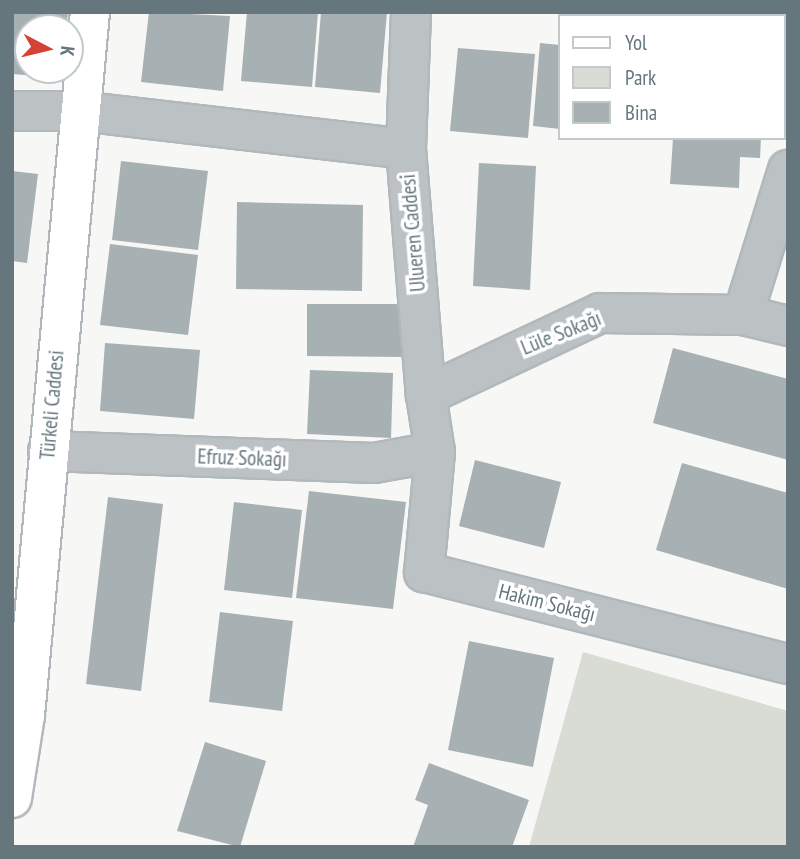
<!DOCTYPE html>
<meta charset="utf-8">
<style>
body{margin:0}
#map{position:relative;width:800px;height:859px;overflow:hidden;background:#f7f7f5;font-family:"PT Sans Narrow",sans-serif}
div>[style]{position:absolute}
[style*='--x']{left:calc(var(--x)*1px);top:calc(var(--y)*1px);width:calc(var(--w)*1px);rotate:calc(var(--a)*1deg)}
.green>*{inset:0;background:#d8dcd4}
.building>*{inset:0;background:#a7b0b3}
.roads{filter:drop-shadow(2px 0 #b1b8bb) drop-shadow(-2px 0 #b1b8bb) drop-shadow(0 2px #b1b8bb) drop-shadow(0 -2px #b1b8bb)}
.street>*{height:38px;margin:-19px;padding:0 19px;transform-origin:19px;border-radius:19px;background:#bcc2c4}
.secondary>*{height:38px;margin:-19px;padding:0 19px;transform-origin:19px;border-radius:19px;background:#fff}
span{translate:-50% -50%;white-space:nowrap;text-align:center;line-height:1.15;-webkit-text-stroke:7px #fff;paint-order:stroke}
.street-label{font-size:21px;color:#65777d}
.frame{position:absolute;inset:0;border:14px solid #65777d;pointer-events:none}
.legend{position:absolute;left:558px;top:14px;width:228px;height:126px;box-sizing:border-box;background:#fff;border:2px solid #c1c9cb;margin:0;padding:9px 12px;list-style:none;font-size:21px;color:#65777d}
.legend li{display:flex;align-items:center;gap:14px;height:35px}
.legend b{width:35px;border:2px solid #c1c9cb}
.north{position:absolute;left:14px;top:14px;width:70px;height:70px;box-sizing:border-box;background:#fff;border:2px solid #c1c9cb;border-radius:50%;rotate:97deg;font-size:19px;font-weight:700;line-height:28px;text-align:center;color:#65777d}
.north::after{content:'';display:block;margin:auto;width:24px;height:32px;background:#d54137;clip-path:polygon(50% 0,100% 100%,50% 72%,0 100%)}
</style>
<div id="map">
<div class="green">
<div style="clip-path:polygon(583px 652px,788px 711px,788px 847px,529px 847px)"></div>
</div>
<div class="building">
<div style="clip-path:polygon(12px 12px,68px 12px,66px 28px,28px 28px,28px 70px,62px 70px,62px 78px,12px 74px)"></div>
<div style="clip-path:polygon(149px 12px,230px 16px,223px 91px,141px 82px)"></div>
<div style="clip-path:polygon(247px 12px,318px 12px,312px 87px,241px 81px)"></div>
<div style="clip-path:polygon(321px 12px,387px 12px,380px 93px,315px 87px)"></div>
<div style="clip-path:polygon(540px 43px,560px 45px,560px 129px,533px 126px)"></div>
<div style="clip-path:polygon(458px 48px,535px 54px,528px 138px,450px 131px)"></div>
<div style="clip-path:polygon(673px 138px,761px 138px,760px 158px,740px 157px,739px 188px,670px 184px)"></div>
<div style="clip-path:polygon(121px 161px,208px 171px,198px 250px,112px 240px)"></div>
<div style="clip-path:polygon(479px 163px,536px 166px,530px 290px,473px 286px)"></div>
<div style="clip-path:polygon(12px 171px,38px 174px,27px 263px,12px 261px)"></div>
<div style="clip-path:polygon(237px 202px,363px 205px,362px 291px,236px 289px)"></div>
<div style="clip-path:polygon(110px 244px,198px 255px,188px 335px,100px 325px)"></div>
<div style="clip-path:polygon(307px 304px,401px 304px,401px 357px,307px 356px)"></div>
<div style="clip-path:polygon(105px 343px,200px 350px,194px 419px,100px 411px)"></div>
<div style="clip-path:polygon(673px 348px,788px 379px,788px 460px,653px 423px)"></div>
<div style="clip-path:polygon(310px 370px,393px 373px,391px 438px,307px 434px)"></div>
<div style="clip-path:polygon(475px 460px,561px 482px,544px 548px,459px 526px)"></div>
<div style="clip-path:polygon(682px 463px,788px 493px,788px 589px,656px 550px)"></div>
<div style="clip-path:polygon(309px 491px,406px 502px,393px 609px,296px 598px)"></div>
<div style="clip-path:polygon(108px 497px,163px 504px,141px 691px,86px 684px)"></div>
<div style="clip-path:polygon(234px 502px,302px 510px,292px 598px,224px 590px)"></div>
<div style="clip-path:polygon(220px 612px,293px 621px,282px 711px,209px 702px)"></div>
<div style="clip-path:polygon(469px 641px,554px 658px,533px 767px,448px 750px)"></div>
<div style="clip-path:polygon(205px 742px,266px 761px,240px 847px,177px 831px)"></div>
<div style="clip-path:polygon(429px 763px,529px 800px,512px 847px,413px 847px,428px 805px,415px 800px)"></div>
</div>
<div class="roads">
<div class="street">
<div style="--x:411;--y:12;--w:137;--a:92.1"></div>
<div style="--x:406;--y:149;--w:247;--a:85.4"></div>
<div style="--x:426;--y:395;--w:58;--a:81"></div>
<div style="--x:435;--y:452;--w:121;--a:95.2"></div>
<div style="--x:424;--y:572;--w:375;--a:14.2"></div>
<div style="--x:12;--y:111;--w:67;--a:0"></div>
<div style="--x:79;--y:111;--w:329;--a:6.6"></div>
<div style="--x:743;--y:315;--w:152;--a:-72.8"></div>
<div style="--x:426;--y:395;--w:192;--a:-25.2"></div>
<div style="--x:600;--y:313;--w:143;--a:0.8"></div>
<div style="--x:743;--y:315;--w:46;--a:13.7"></div>
<div style="--x:48;--y:451;--w:326;--a:2.1"></div>
<div style="--x:374;--y:463;--w:62;--a:-10.2"></div>
</div>
<div class="secondary">
<div style="--x:12;--y:798;--w:84;--a:-81.1"></div>
<div style="--x:25;--y:715;--w:706;--a:-84.72"></div>
</div>
</div>
<div class="street-label">
<span style="left:413px;top:233px;rotate:-95deg">Ulueren Caddesi</span>
<span style="left:561px;top:333px;rotate:-22deg">Lüle Sokağı</span>
<span style="left:52px;top:405px;rotate:-85deg">Türkeli Caddesi</span>
<span style="left:242px;top:458px;rotate:2deg">Efruz Sokağı</span>
<span style="left:547px;top:603px;rotate:14deg">Hakim Sokağı</span>
</div>
<div class="frame"></div>
<ul class="legend">
<li><b style="height:9px;background:#fff"></b>Yol</li>
<li><b style="height:19px;background:#d8dcd4"></b>Park</li>
<li><b style="height:19px;background:#a7b0b3"></b>Bina</li>
</ul>
<div class="north">K</div>
</div>
